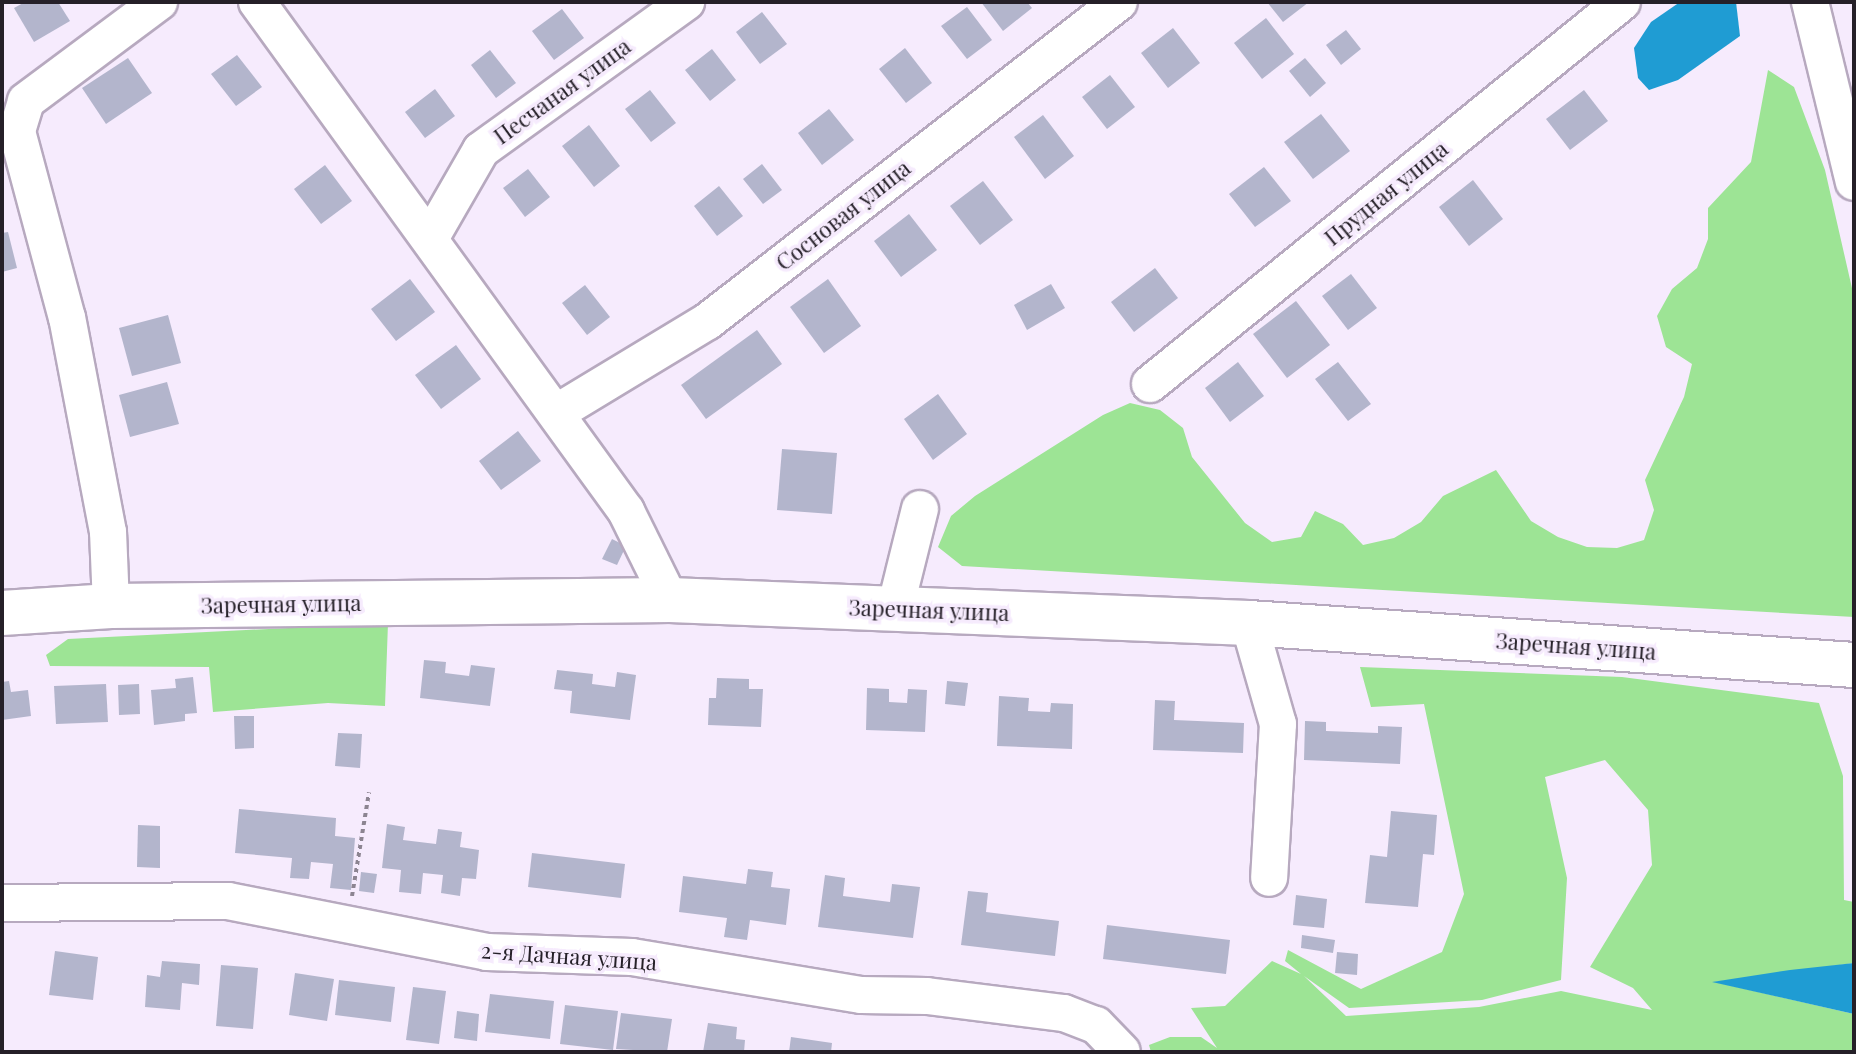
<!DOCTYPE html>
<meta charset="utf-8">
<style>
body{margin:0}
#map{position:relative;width:1856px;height:1054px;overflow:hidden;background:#f6ebfd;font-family:"Playfair Display",serif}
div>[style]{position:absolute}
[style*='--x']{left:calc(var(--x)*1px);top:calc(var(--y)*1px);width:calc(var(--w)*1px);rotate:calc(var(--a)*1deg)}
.green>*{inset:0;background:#9de495}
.water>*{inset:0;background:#1f9cd3}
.building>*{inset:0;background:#b3b5cc}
.path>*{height:4px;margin-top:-2px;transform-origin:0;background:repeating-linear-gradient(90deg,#8c8491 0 4px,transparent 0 8px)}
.roads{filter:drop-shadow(2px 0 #b7a9bf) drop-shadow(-2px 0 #b7a9bf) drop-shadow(0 2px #b7a9bf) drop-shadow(0 -2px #b7a9bf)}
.minor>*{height:36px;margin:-18px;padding:0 18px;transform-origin:18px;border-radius:18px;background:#fff}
.major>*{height:44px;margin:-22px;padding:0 22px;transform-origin:22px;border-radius:22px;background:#fff}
span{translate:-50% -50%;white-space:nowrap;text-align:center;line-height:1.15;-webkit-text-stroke:7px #f6ebfd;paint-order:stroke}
.street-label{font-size:22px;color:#252028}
.frame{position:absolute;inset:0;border:4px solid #252028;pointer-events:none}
</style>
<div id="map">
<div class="green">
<div style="clip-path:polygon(1768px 70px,1794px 87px,1825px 170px,1854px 297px,1854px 617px,962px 566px,938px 547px,951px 516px,975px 496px,1103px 415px,1130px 403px,1160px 410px,1183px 428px,1192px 457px,1245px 523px,1272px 542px,1301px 537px,1315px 511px,1343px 524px,1363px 545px,1394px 538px,1421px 522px,1443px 496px,1496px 470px,1531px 521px,1558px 537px,1587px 547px,1617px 548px,1644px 540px,1654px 510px,1645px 480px,1684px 397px,1692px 364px,1666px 347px,1657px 316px,1672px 289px,1697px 268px,1708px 239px,1708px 208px,1751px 162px)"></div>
<div style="clip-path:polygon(388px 623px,385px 706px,328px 703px,213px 712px,209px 667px,50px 666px,46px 655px,68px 639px)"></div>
<div style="clip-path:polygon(evenodd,1360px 667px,1622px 677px,1819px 703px,1843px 776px,1844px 900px,1854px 902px,1854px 963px,1715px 982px,1854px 1014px,1854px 1052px,1151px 1052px,1149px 1045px,1170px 1037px,1201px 1037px,1217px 1048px,1191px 1008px,1225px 1006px,1272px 961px,1301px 974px,1285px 961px,1288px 950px,1361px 989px,1442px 952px,1464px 894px,1424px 704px,1371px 707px,1360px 667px,1605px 760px,1648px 810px,1652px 865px,1590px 967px,1633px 988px,1652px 1010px,1561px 991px,1479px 1007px,1346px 1016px,1304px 976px,1349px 1008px,1482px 1000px,1561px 980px,1567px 878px,1545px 777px,1605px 760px)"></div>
</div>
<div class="water">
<div style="clip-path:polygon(1680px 2px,1736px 2px,1740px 36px,1678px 80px,1649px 90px,1638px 78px,1634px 48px,1651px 22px)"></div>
<div style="clip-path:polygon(1854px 963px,1854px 1014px,1712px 982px,1790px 970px)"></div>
</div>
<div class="building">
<div style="clip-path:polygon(25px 2px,58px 2px,70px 21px,34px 42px,14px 8px)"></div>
<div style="clip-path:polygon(981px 2px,1027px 2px,1032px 8px,1003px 31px)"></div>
<div style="clip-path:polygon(1267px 2px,1309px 2px,1283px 22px)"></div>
<div style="clip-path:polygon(967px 7px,992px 40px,967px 59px,941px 26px)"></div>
<div style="clip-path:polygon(562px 9px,584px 38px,554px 60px,532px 31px)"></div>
<div style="clip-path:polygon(762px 12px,787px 44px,760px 64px,736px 32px)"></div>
<div style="clip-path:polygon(1266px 18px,1294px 54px,1262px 79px,1234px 43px)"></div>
<div style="clip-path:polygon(1173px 28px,1200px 63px,1168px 88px,1141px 53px)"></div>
<div style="clip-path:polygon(1346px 30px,1361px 49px,1341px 65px,1326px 45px)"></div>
<div style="clip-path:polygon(905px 48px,932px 83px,906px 103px,879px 69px)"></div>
<div style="clip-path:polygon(712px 49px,736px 80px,710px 101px,685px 70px)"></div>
<div style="clip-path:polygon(490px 50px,516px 83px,496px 98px,471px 65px)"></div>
<div style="clip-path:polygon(237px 55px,262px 87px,236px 106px,211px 74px)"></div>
<div style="clip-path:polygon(128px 58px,152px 93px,106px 124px,82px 88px)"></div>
<div style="clip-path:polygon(1305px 58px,1326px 83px,1310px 97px,1289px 71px)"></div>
<div style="clip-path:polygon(1110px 75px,1135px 107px,1107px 129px,1082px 97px)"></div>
<div style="clip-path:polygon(435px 89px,455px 116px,425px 138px,405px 112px)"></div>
<div style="clip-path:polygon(650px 90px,676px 123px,651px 142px,625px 109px)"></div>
<div style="clip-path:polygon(1584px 90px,1608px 121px,1570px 150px,1546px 119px)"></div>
<div style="clip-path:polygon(829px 109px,854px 140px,822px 165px,798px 133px)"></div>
<div style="clip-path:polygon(1321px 114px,1350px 151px,1313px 179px,1284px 142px)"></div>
<div style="clip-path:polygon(1043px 115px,1074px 156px,1045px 179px,1014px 137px)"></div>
<div style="clip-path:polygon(589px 125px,620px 166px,594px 187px,562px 146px)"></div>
<div style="clip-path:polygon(762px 164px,782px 190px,763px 204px,743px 179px)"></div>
<div style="clip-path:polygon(325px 165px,352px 201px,321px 224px,294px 189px)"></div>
<div style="clip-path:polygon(1264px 167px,1291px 201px,1255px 227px,1229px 194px)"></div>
<div style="clip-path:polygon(528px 169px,550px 197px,525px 217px,503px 188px)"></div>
<div style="clip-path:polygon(1473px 180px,1503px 219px,1469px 246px,1439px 207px)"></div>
<div style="clip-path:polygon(983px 181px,1013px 220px,980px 245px,950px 206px)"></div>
<div style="clip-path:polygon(719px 186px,743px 216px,717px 236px,694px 206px)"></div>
<div style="clip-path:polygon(909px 214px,937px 250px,901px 277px,874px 241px)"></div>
<div style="clip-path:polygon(8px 232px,17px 268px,2px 272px,2px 233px)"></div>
<div style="clip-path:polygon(1155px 268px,1178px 298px,1134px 332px,1111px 302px)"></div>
<div style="clip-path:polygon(1351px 274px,1377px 308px,1348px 330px,1322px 296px)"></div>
<div style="clip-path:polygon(410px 279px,435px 312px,396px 341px,371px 309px)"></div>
<div style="clip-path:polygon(828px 279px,861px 326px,824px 353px,790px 307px)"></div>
<div style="clip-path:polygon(1051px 284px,1065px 308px,1027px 330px,1014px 305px)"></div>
<div style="clip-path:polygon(585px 285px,610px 317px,587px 335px,562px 303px)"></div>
<div style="clip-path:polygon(1296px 301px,1330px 345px,1287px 378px,1253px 334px)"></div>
<div style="clip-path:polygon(168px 315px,181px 363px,132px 376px,119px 328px)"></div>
<div style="clip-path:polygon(757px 330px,782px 364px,706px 419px,681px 385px)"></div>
<div style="clip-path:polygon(456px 345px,481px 379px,441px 409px,415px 375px)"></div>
<div style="clip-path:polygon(1238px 362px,1264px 396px,1230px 422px,1205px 388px)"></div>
<div style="clip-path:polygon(1338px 362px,1371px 404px,1348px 421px,1315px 379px)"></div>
<div style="clip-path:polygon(167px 382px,179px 424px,130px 437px,119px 395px)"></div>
<div style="clip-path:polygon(938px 394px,967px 434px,933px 460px,904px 419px)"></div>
<div style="clip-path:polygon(518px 431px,541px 461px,501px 490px,479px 461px)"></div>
<div style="clip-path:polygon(782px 449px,837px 453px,832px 514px,777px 510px)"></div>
<div style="clip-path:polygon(612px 539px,626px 546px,617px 565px,602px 559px)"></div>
<div style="clip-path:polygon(424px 660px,446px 662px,445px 673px,469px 676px,471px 665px,495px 668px,490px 706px,420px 698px)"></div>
<div style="clip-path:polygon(557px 670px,593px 674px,592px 684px,615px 687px,617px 672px,636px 675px,630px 720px,570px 713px,572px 691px,554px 689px)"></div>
<div style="clip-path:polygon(193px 677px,197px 713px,185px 714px,185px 721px,154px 725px,151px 690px,176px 688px,175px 679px)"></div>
<div style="clip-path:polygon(717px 678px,749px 679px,749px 689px,763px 689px,761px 727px,708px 725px,709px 698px,716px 698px)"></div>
<div style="clip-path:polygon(9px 681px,11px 692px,28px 690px,31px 716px,2px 720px,2px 682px)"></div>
<div style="clip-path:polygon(947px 681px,968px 683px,965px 706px,945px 704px)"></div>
<div style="clip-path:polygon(106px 684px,108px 722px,56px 724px,54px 686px)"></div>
<div style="clip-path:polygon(139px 684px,140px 714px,119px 715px,118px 685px)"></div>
<div style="clip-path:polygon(867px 688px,889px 689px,889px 702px,907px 703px,908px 689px,927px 690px,925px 732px,866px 730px)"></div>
<div style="clip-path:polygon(999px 696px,1029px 698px,1028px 711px,1050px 712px,1051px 703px,1073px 704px,1072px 749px,997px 746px)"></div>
<div style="clip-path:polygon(1155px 700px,1175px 701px,1174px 720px,1244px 723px,1243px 753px,1153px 750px)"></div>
<div style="clip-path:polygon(234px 716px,254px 716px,254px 748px,235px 749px)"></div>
<div style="clip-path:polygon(1305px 721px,1326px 722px,1326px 731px,1378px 733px,1378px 726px,1402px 727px,1400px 764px,1304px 760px)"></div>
<div style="clip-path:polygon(338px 733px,362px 734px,360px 768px,335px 766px)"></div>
<div style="clip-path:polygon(239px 809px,336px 818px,335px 836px,355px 838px,351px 890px,330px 888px,333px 864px,311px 862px,309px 879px,290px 878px,292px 858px,235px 853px)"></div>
<div style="clip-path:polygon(1391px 811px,1437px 815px,1434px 855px,1423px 854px,1418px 907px,1365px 903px,1370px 855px,1387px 857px)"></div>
<div style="clip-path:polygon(387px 824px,405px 827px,403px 840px,436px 844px,438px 829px,462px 832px,460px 847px,479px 850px,476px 879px,462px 878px,460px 896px,441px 893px,443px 875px,423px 873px,421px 894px,399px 892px,401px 870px,382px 868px)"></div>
<div style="clip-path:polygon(138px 825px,160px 826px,160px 868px,137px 867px)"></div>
<div style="clip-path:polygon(532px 853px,625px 864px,621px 898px,528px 887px)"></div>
<div style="clip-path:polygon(748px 869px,773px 872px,771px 887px,790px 889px,786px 925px,750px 920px,747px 940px,724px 937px,727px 918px,679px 912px,683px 876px,746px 884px)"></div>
<div style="clip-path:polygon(361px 872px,377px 874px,374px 893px,359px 891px)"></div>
<div style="clip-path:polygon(825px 875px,845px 878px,843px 896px,890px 902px,892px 884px,920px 887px,913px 938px,818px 927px)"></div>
<div style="clip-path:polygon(968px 891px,988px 893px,986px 912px,1059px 921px,1055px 956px,961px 945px)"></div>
<div style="clip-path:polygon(1296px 895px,1327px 899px,1324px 928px,1293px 925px)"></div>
<div style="clip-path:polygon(1107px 925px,1230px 940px,1226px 974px,1103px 959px)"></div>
<div style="clip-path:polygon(1302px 935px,1335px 940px,1333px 953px,1301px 948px)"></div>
<div style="clip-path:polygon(55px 951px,98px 957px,93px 1000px,49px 995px)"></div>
<div style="clip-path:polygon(1337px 952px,1358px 954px,1357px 975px,1335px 973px)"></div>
<div style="clip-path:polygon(162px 961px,200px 964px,199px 985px,182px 983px,180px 1010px,145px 1007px,147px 975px,160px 977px)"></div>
<div style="clip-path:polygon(221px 965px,258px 968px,253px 1029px,216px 1026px)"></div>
<div style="clip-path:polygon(295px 973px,334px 979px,327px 1021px,289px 1015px)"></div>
<div style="clip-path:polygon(339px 980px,395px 987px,391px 1022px,335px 1015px)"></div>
<div style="clip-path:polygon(413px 987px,446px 991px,439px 1044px,406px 1040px)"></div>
<div style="clip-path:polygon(490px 994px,554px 1001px,550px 1039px,485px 1032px)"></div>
<div style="clip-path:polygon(565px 1005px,618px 1011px,613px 1050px,560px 1044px)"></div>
<div style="clip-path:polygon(457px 1011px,479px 1014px,477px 1041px,454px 1038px)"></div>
<div style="clip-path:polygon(621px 1013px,672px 1019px,667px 1052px,616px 1049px)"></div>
<div style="clip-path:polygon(708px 1023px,737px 1027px,736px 1039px,745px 1040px,744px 1052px,703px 1052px)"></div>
<div style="clip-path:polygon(791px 1037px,832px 1043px,831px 1052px,789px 1052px)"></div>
</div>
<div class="path">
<div style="--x:352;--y:896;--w:105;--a:-80.7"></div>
</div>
<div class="roads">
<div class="minor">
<div style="--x:257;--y:2;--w:629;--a:54.06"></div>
<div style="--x:626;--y:511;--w:99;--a:63.7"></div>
<div style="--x:1810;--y:2;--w:185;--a:76.3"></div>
<div style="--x:431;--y:237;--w:100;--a:-60.1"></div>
<div style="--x:481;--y:150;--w:253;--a:-35.8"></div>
<div style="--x:1150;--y:384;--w:607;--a:-38.98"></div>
<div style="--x:556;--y:413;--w:178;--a:-31.2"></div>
<div style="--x:708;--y:321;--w:520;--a:-37.82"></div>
<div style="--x:111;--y:606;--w:74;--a:-92.3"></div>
<div style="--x:108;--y:532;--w:218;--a:-100.8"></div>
<div style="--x:67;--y:318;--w:194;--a:-105"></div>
<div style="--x:17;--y:131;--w:31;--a:-73"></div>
<div style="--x:26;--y:101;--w:166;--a:-36.7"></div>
<div style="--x:895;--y:609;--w:103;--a:-76"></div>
<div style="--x:1249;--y:623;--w:105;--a:74"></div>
<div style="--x:1278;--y:724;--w:154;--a:93.3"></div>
<div style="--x:2;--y:903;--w:226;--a:-0.5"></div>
<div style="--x:228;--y:901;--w:264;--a:11.1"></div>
<div style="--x:487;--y:952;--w:145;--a:2"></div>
<div style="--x:632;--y:957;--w:232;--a:9.4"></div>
<div style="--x:861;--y:995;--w:66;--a:0.9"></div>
<div style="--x:927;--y:996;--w:138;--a:7.1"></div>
<div style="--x:1064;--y:1013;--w:34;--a:21"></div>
<div style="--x:1096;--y:1025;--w:37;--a:46"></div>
</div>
<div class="major">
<div style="--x:2;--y:613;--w:109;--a:-3.7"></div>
<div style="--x:111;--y:606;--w:559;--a:-0.61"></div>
<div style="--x:670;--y:600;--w:579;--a:2.27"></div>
<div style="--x:1249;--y:623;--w:606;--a:3.97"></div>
</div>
</div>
<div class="street-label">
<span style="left:562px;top:91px;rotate:-36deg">Песчаная улица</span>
<span style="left:1386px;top:193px;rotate:-39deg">Прудная улица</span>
<span style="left:843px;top:215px;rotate:-38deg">Сосновая улица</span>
<span style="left:281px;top:604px;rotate:-1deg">Заречная улица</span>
<span style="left:929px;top:610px;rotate:2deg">Заречная улица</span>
<span style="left:1576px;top:646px;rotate:4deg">Заречная улица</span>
<span style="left:569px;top:956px;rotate:4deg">2-я Дачная улица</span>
</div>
<div class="frame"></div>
</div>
